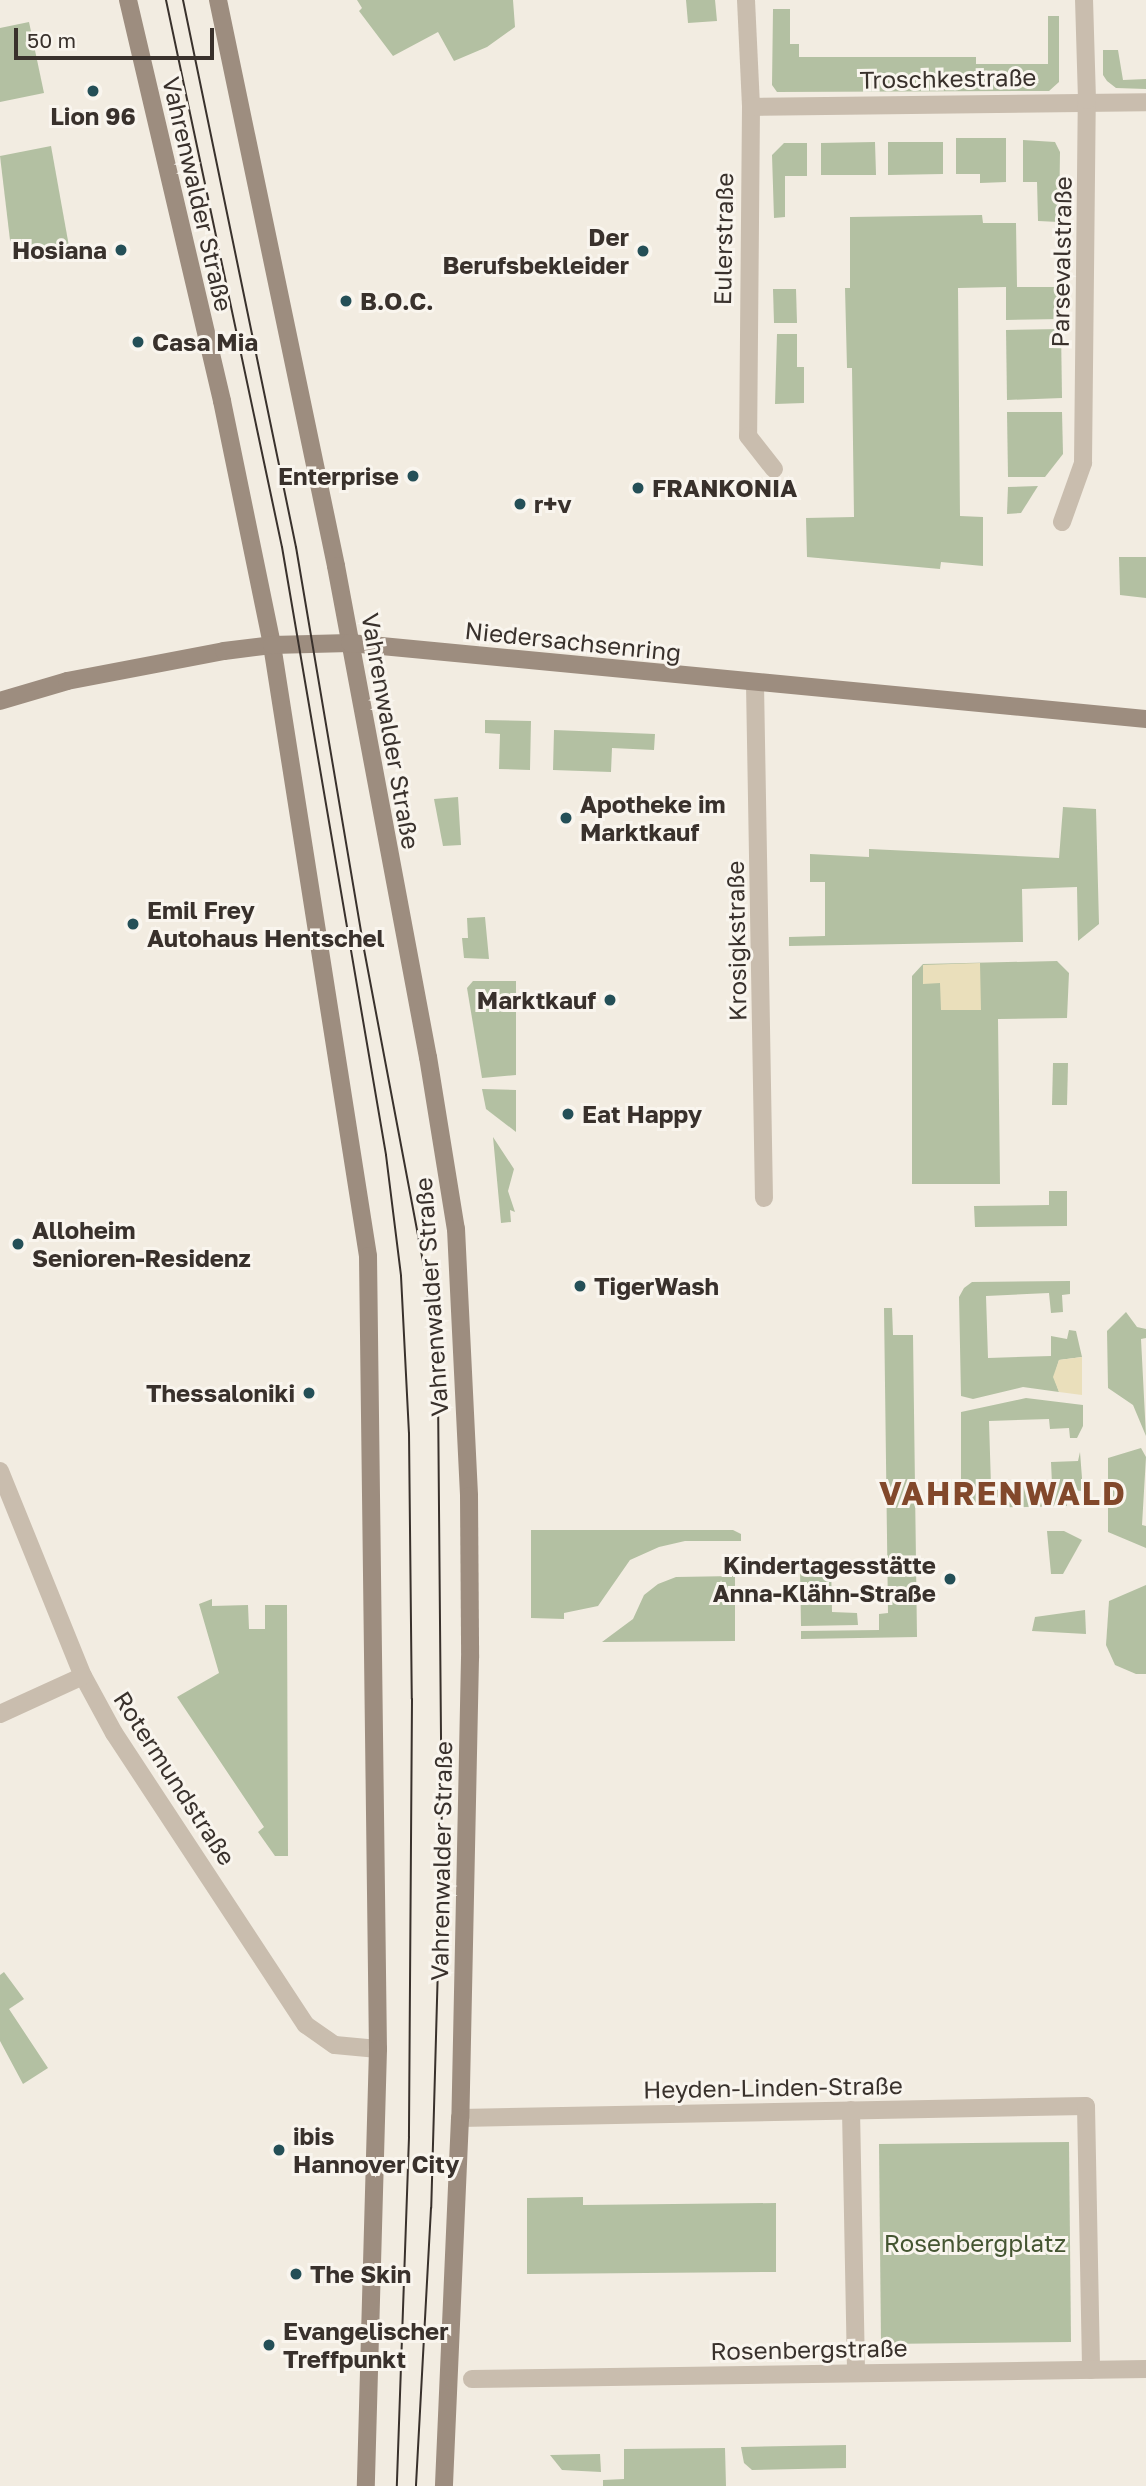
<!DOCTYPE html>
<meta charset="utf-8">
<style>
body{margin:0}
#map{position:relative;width:1146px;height:2486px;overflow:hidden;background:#f2ece1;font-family:"Golos Text",sans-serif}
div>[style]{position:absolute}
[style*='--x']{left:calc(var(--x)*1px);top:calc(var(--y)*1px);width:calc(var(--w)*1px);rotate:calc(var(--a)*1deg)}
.green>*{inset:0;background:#b3c0a2}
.sand>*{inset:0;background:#eadfbb}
.street>*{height:18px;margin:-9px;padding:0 9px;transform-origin:9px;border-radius:9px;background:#c9bdae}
.secondary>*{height:18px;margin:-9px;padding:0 9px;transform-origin:9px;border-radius:9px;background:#9d8d7f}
.tram>*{height:2px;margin:-1px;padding:0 1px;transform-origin:1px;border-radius:1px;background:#39312c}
.dots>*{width:19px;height:19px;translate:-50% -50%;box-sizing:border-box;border:4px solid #f9f5ee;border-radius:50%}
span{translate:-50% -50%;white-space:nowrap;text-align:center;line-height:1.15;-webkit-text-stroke:6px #f9f5ee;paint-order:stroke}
.street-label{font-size:24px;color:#39312c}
.poi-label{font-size:24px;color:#39312c;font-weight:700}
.right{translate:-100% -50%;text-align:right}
.left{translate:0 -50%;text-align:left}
.park-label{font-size:24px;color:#445531}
.district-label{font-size:32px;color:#82482b;font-weight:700;letter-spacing:2px}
.scale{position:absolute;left:14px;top:28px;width:200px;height:32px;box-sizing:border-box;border:4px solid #39312c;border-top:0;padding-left:9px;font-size:21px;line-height:24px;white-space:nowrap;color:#39312c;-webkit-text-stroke:5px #f9f5ee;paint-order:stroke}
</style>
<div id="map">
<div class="green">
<div style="clip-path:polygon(357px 0,513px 0,515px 27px,487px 47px,454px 61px,438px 32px,393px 56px,359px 11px,362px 8px)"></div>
<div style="clip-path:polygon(686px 0,715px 0,717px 21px,688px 23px)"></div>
<div style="clip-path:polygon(773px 9px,790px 9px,790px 44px,799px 44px,799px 57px,976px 57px,976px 64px,1048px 64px,1048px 16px,1059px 16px,1059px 82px,1049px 91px,777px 92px,772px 85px)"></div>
<div style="clip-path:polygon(29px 22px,44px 93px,0 102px,0 28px)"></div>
<div style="clip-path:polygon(1103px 50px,1118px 50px,1123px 80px,1146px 79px,1146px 89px,1116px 88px,1107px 81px,1103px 75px)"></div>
<div style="clip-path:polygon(956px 138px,1006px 138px,1006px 182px,980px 183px,980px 174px,956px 174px)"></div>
<div style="clip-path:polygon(1023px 140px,1055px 142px,1060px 152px,1059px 222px,1038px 221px,1037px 182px,1023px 182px)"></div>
<div style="clip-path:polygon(875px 142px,876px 175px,821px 175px,821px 143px)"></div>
<div style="clip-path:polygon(888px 142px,943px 142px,943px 174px,888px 175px)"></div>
<div style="clip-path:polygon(784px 143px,807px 143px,807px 176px,785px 176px,785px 217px,774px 218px,772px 155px)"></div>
<div style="clip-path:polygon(51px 146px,70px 252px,22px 260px,10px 240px,0 156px)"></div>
<div style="clip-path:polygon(982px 215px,983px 223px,1016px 223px,1017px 287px,1061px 287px,1061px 319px,1006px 320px,1006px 287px,958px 288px,960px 516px,983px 517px,983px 566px,941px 562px,940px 569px,807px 557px,806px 518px,854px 517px,852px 368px,847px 368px,845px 288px,850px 288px,850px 217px)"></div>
<div style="clip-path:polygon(773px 289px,796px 289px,797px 323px,774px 323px)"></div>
<div style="clip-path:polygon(1061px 329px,1062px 398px,1007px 400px,1006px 330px)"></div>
<div style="clip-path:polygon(777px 334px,797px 334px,797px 367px,804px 367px,804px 403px,775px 404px)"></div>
<div style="clip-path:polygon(1007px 412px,1062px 412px,1063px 454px,1045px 477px,1008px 477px)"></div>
<div style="clip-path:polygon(1038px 486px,1021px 513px,1007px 514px,1008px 487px)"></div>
<div style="clip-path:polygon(1119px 557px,1146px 557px,1146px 598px,1120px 595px)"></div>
<div style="clip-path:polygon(485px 720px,531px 721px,530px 770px,499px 769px,500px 734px,485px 733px)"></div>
<div style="clip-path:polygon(554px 730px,655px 734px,654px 750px,612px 748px,611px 772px,553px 770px)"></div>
<div style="clip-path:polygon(458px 797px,461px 845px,443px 846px,434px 799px)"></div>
<div style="clip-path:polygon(1063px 807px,1096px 809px,1099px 924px,1078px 941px,1077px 887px,1022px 889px,1023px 942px,789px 946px,789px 937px,825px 936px,825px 882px,810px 882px,810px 854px,869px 857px,869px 849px,1059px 858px)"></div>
<div style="clip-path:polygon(485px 917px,489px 959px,464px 958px,462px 938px,468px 938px,467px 918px)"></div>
<div style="clip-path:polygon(1057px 961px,1069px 973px,1067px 1018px,998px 1019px,1000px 1184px,912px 1184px,912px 976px,923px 964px)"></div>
<div style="clip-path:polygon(473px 981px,516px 981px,516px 1075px,482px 1078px,467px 988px)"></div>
<div style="clip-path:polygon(1053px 1063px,1068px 1063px,1067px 1105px,1052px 1105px)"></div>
<div style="clip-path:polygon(482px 1089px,516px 1090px,516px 1132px,486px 1109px)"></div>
<div style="clip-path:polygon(493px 1137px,514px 1169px,508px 1191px,515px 1212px,510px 1210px,511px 1222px,501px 1223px)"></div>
<div style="clip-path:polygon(1049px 1191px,1067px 1191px,1067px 1226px,975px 1227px,974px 1206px,1049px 1205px)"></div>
<div style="clip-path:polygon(1070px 1281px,1070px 1294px,1062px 1295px,1063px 1312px,1051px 1313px,1049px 1293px,986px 1296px,988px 1358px,1051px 1356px,1051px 1336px,1067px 1339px,1069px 1330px,1076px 1331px,1082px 1357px,1059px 1360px,1054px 1377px,1059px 1392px,1023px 1387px,973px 1399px,961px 1396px,959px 1297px,964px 1288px,972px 1282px)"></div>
<div style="clip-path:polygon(884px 1308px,892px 1308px,893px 1335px,913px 1335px,917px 1637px,801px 1639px,801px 1631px,879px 1630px,879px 1614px,888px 1613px)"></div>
<div style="clip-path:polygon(1126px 1312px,1137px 1327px,1146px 1329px,1146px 1338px,1141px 1339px,1146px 1436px,1133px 1405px,1108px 1388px,1107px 1331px)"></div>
<div style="clip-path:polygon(1026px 1398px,1083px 1405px,1083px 1426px,1077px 1438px,1070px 1438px,1069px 1428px,1050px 1429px,1049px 1419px,989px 1421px,991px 1486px,1052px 1484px,1051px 1462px,1078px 1461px,1080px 1452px,1083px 1491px,1067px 1490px,1067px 1506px,977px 1508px,961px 1500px,961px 1412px)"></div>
<div style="clip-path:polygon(1141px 1448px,1146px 1457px,1142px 1525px,1146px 1526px,1146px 1548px,1108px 1532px,1108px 1458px)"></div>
<div style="clip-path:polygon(531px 1530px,733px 1530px,741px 1534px,741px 1541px,685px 1541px,659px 1547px,630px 1560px,598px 1606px,564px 1613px,564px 1619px,531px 1618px)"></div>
<div style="clip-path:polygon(1047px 1531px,1064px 1531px,1082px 1540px,1063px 1574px,1051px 1574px)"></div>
<div style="clip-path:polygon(831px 1561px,832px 1612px,857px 1613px,858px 1625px,801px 1626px,800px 1569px,780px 1569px,779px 1562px)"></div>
<div style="clip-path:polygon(735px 1576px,735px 1641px,602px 1642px,633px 1619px,644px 1595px,658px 1584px,676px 1577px)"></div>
<div style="clip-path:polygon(1146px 1585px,1146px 1674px,1136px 1674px,1115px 1665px,1106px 1645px,1109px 1601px)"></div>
<div style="clip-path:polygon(212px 1599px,212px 1606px,248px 1605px,249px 1629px,265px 1629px,265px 1605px,287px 1605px,288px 1856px,275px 1856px,258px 1832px,264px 1827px,177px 1697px,219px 1673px,199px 1604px)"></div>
<div style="clip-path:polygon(1085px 1610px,1086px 1634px,1032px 1631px,1035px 1617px)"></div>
<div style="clip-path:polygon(4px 1972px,24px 1999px,9px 2009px,48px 2068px,23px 2084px,0 2041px,0 1975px)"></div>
<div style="clip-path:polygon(1069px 2142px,1071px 2342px,881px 2344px,879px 2144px)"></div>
<div style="clip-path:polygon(583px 2197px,583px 2205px,776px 2203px,776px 2272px,527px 2274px,527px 2198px)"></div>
<div style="clip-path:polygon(846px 2445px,846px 2468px,752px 2470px,744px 2463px,741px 2447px)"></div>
<div style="clip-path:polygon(725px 2448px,726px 2486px,603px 2486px,603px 2480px,624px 2479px,624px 2449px)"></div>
<div style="clip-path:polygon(600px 2454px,601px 2472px,562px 2470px,550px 2455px)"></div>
</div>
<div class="sand">
<div style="clip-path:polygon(980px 963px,981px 1010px,941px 1010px,940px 983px,923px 984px,923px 965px)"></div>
<div style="clip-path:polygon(1082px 1357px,1082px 1395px,1059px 1392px,1053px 1377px,1059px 1360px)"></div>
</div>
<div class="street">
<div style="--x:746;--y:0;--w:107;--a:87.3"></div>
<div style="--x:751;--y:107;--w:329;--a:90.5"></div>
<div style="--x:748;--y:436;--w:42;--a:51.8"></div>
<div style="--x:751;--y:107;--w:395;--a:-0.7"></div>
<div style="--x:1062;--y:522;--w:63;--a:-70.4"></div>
<div style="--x:1083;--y:463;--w:363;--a:-89.4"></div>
<div style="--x:1087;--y:100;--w:100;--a:-91.7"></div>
<div style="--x:755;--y:684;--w:514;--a:89"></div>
<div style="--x:0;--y:1471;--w:221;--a:68"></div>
<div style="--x:83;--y:1676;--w:65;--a:61.5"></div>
<div style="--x:114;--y:1733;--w:349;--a:56.7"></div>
<div style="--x:306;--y:2025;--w:35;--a:35"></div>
<div style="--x:335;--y:2045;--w:43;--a:5.3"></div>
<div style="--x:0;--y:1714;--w:91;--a:-24.6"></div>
<div style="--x:851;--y:2110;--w:263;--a:88.9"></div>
<div style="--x:460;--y:2118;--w:626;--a:-1.1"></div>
<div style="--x:1086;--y:2106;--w:264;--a:88.9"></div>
<div style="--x:472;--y:2379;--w:674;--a:-0.85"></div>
</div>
<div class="secondary">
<div style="--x:128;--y:0;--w:412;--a:76.8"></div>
<div style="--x:222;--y:401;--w:249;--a:78.4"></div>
<div style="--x:272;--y:645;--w:618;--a:81.07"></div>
<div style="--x:368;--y:1256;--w:793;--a:89.28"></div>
<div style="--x:378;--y:2049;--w:437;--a:91.6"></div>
<div style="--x:218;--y:0;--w:578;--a:78.22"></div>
<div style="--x:336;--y:566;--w:500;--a:79.4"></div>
<div style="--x:428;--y:1057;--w:174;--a:80.8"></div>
<div style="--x:456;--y:1229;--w:267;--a:87.2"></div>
<div style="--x:469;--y:1496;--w:162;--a:89.6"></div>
<div style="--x:470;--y:1658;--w:460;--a:91.2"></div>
<div style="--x:460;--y:2118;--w:368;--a:92.5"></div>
<div style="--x:0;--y:701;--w:70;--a:-16.6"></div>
<div style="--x:67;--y:681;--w:160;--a:-10.8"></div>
<div style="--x:224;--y:651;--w:48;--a:-7.1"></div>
<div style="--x:272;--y:645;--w:78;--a:-1.5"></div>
<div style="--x:350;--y:643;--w:800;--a:5.45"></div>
</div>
<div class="tram">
<div style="--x:166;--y:0;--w:559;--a:78.03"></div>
<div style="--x:282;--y:547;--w:617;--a:80.29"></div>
<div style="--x:386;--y:1155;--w:122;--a:82.9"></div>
<div style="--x:401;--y:1276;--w:157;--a:87.1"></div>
<div style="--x:409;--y:1433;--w:266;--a:89.4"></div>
<div style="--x:412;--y:1699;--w:438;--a:90.4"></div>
<div style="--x:409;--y:2137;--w:349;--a:92"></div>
<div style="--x:183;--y:0;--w:559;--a:78.33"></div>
<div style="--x:296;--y:547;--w:403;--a:80.4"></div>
<div style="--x:363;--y:944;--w:333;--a:79.3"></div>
<div style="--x:425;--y:1271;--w:123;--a:83.9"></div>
<div style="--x:438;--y:1393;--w:429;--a:89.5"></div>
<div style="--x:442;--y:1822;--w:386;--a:91.6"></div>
<div style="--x:431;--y:2208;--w:278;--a:93.1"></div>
</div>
<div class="dots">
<div style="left:93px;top:91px;background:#244f57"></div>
<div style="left:121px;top:250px;background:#244f57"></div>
<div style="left:643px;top:251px;background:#244f57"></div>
<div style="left:346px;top:301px;background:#244f57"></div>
<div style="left:138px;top:342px;background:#244f57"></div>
<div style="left:413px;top:476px;background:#244f57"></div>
<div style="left:638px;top:488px;background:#244f57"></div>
<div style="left:520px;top:504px;background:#244f57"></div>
<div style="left:566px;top:818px;background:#244f57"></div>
<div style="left:133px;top:924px;background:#244f57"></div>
<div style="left:610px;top:1000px;background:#244f57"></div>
<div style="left:568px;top:1114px;background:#244f57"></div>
<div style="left:18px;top:1244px;background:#244f57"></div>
<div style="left:580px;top:1286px;background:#244f57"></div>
<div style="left:309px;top:1393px;background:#244f57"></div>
<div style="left:950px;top:1579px;background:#244f57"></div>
<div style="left:279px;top:2150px;background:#244f57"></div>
<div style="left:296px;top:2274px;background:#244f57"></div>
<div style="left:269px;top:2345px;background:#244f57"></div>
</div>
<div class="street-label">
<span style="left:948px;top:78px;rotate:-1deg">Troschkestraße</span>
<span style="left:198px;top:194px;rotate:77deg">Vahrenwalder Straße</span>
<span style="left:723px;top:239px;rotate:-89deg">Eulerstraße</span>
<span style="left:1061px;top:262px;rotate:-89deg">Parsevalstraße</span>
<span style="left:573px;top:641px;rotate:6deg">Niedersachsenring</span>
<span style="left:391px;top:731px;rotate:80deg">Vahrenwalder Straße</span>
<span style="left:736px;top:941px;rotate:-91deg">Krosigkstraße</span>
<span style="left:431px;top:1297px;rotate:-94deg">Vahrenwalder Straße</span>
<span style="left:175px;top:1778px;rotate:57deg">Rotermundstraße</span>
<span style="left:441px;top:1861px;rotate:-89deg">Vahrenwalder Straße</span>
<span style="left:773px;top:2087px;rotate:-1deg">Heyden-Linden-Straße</span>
<span style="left:809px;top:2349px;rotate:-1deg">Rosenbergstraße</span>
</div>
<div class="poi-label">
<span style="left:93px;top:116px">Lion 96</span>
<span class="right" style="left:629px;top:251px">Der<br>Berufsbekleider</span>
<span class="right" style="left:107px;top:250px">Hosiana</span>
<span class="left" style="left:360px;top:301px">B.O.C.</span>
<span class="left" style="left:152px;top:342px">Casa Mia</span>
<span class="right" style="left:399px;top:476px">Enterprise</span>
<span class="left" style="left:652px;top:488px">FRANKONIA</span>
<span class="left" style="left:534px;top:504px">r+v</span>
<span class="left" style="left:580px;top:818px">Apotheke im<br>Marktkauf</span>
<span class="left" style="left:147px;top:924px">Emil Frey<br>Autohaus Hentschel</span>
<span class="right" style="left:596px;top:1000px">Marktkauf</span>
<span class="left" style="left:582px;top:1114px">Eat Happy</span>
<span class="left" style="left:32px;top:1244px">Alloheim<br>Senioren-Residenz</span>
<span class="left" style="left:594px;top:1286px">TigerWash</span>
<span class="right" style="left:295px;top:1393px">Thessaloniki</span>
<span class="right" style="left:936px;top:1579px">Kindertagesstätte<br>Anna-Klähn-Straße</span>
<span class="left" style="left:293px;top:2150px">ibis<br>Hannover City</span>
<span class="left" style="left:310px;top:2274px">The Skin</span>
<span class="left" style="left:283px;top:2345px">Evangelischer<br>Treffpunkt</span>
</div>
<div class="park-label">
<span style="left:975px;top:2243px">Rosenbergplatz</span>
</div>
<div class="district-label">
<span style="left:1003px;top:1493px">VAHRENWALD</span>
</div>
<div class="scale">50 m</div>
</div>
